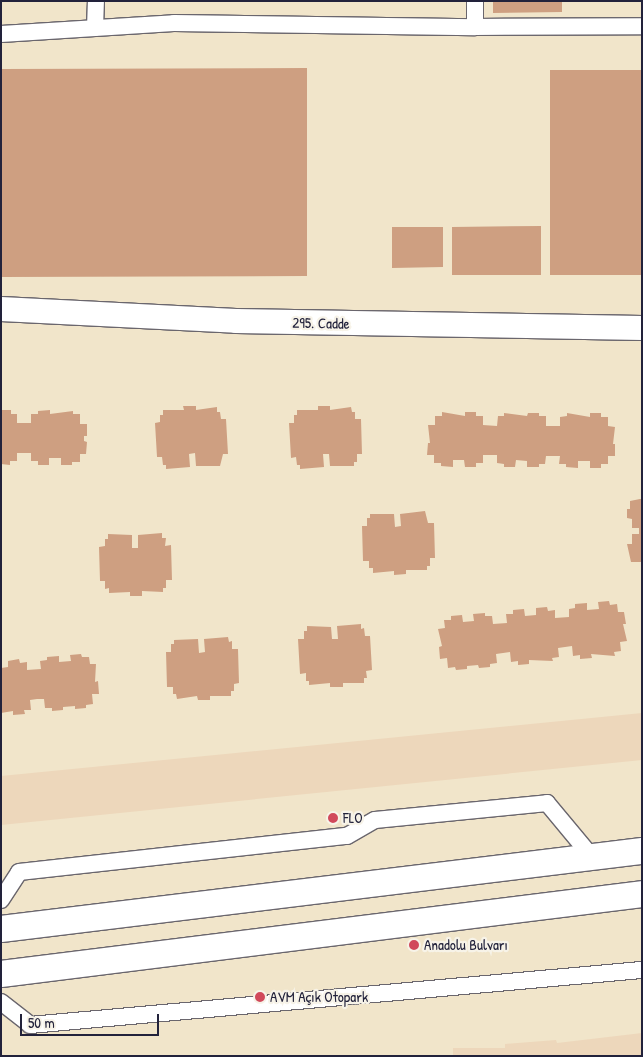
<!DOCTYPE html>
<meta charset="utf-8">
<style>
body{margin:0}
#map{position:relative;width:643px;height:1057px;overflow:hidden;background:#f1e5ca;font-family:"Patrick Hand",sans-serif}
div>[style]{position:absolute}
[style*='--x']{left:calc(var(--x)*1px);top:calc(var(--y)*1px);width:calc(var(--w)*1px);rotate:calc(var(--a)*1deg)}
.built>*{inset:0;background:#edd7bb}
.building>*{inset:0;background:#ce9f81}
.roads{filter:drop-shadow(1px 0 #6a666d) drop-shadow(-1px 0 #6a666d) drop-shadow(0 1px #6a666d) drop-shadow(0 -1px #6a666d)}
.street>*{height:16px;margin:-8px;padding:0 8px;transform-origin:8px;border-radius:8px;background:#fff}
.secondary>*{height:24px;margin:-12px;padding:0 12px;transform-origin:12px;border-radius:12px;background:#fff}
.primary>*{height:26px;margin:-13px;padding:0 13px;transform-origin:13px;border-radius:13px;background:#fff}
.dots>*{width:14px;height:14px;translate:-50% -50%;box-sizing:border-box;border:2px solid #f7f3e8;border-radius:50%}
span{translate:-50% -50%;white-space:nowrap;text-align:center;line-height:1.15;-webkit-text-stroke:4.5px #f7f3e8;paint-order:stroke}
.street-label{font-size:15px;color:#22223b}
.poi-label{font-size:15px;color:#22223b}
.left{translate:0 -50%;text-align:left}
.frame{position:absolute;inset:0;border:2px solid #22223b;pointer-events:none}
.scale{position:absolute;left:20px;top:1014px;width:139px;height:22px;box-sizing:border-box;border:2px solid #22223b;border-top:0;padding-left:6px;font-size:15px;line-height:18px;white-space:nowrap;color:#22223b;-webkit-text-stroke:4px #f7f3e8;paint-order:stroke}
</style>
<div id="map">
<div class="built">
<div style="clip-path:polygon(642px 713px,642px 760px,1px 825px,1px 776px)"></div>
<div style="clip-path:polygon(642px 1033px,642px 1056px,453px 1056px,453px 1048px,505px 1048px,505px 1044px,556px 1040px,557px 1043px)"></div>
</div>
<div class="building">
<div style="clip-path:polygon(493px 1px,562px 1px,562px 12px,493px 13px)"></div>
<div style="clip-path:polygon(307px 68px,307px 276px,1px 277px,1px 69px)"></div>
<div style="clip-path:polygon(550px 70px,642px 70px,642px 275px,550px 275px)"></div>
<div style="clip-path:polygon(541px 226px,541px 275px,452px 275px,452px 227px)"></div>
<div style="clip-path:polygon(392px 227px,443px 227px,443px 267px,392px 268px)"></div>
<div style="clip-path:polygon(183px 406px,196px 406px,196px 410px,217px 407px,217px 412px,220px 412px,221px 419px,226px 419px,228px 454px,223px 454px,220px 466px,196px 466px,195px 453px,189px 454px,190px 467px,166px 469px,166px 465px,163px 465px,162px 457px,157px 457px,155px 423px,160px 422px,160px 415px,163px 415px,163px 410px,184px 410px)"></div>
<div style="clip-path:polygon(318px 406px,330px 406px,330px 410px,351px 407px,352px 412px,355px 412px,355px 419px,361px 419px,362px 454px,357px 454px,357px 462px,354px 462px,354px 466px,330px 466px,329px 454px,323px 454px,324px 467px,300px 469px,300px 465px,297px 465px,296px 457px,291px 458px,289px 423px,294px 423px,294px 415px,297px 415px,297px 410px,318px 410px)"></div>
<div style="clip-path:polygon(1px 410px,11px 410px,11px 414px,17px 414px,17px 423px,31px 423px,31px 414px,38px 414px,38px 411px,50px 410px,50px 414px,73px 411px,73px 414px,80px 414px,80px 424px,87px 424px,87px 436px,84px 436px,84px 441px,87px 442px,86px 454px,80px 454px,80px 462px,72px 462px,72px 465px,61px 465px,61px 458px,49px 458px,49px 465px,38px 465px,38px 461px,31px 461px,31px 453px,17px 453px,17px 461px,10px 461px,10px 465px,1px 464px)"></div>
<div style="clip-path:polygon(442px 412px,465px 416px,465px 412px,476px 412px,476px 416px,483px 416px,483px 425px,497px 426px,498px 416px,504px 416px,504px 413px,527px 416px,528px 413px,539px 413px,539px 416px,546px 416px,546px 426px,560px 426px,560px 417px,567px 416px,567px 413px,590px 417px,590px 413px,601px 413px,601px 417px,608px 417px,608px 426px,615px 427px,613px 444px,615px 444px,615px 456px,608px 456px,608px 464px,601px 464px,601px 468px,590px 468px,590px 461px,578px 461px,578px 468px,566px 467px,566px 464px,559px 464px,560px 456px,546px 456px,545px 464px,539px 464px,539px 467px,527px 467px,527px 461px,516px 460px,515px 467px,504px 467px,504px 464px,497px 463px,497px 455px,483px 455px,483px 463px,476px 463px,476px 467px,465px 467px,464px 460px,453px 460px,453px 467px,441px 466px,441px 463px,434px 463px,434px 455px,427px 455px,428px 443px,430px 443px,428px 425px,435px 425px,435px 416px,442px 416px)"></div>
<div style="clip-path:polygon(640px 499px,642px 499px,642px 562px,631px 562px,627px 544px,632px 544px,632px 534px,639px 534px,639px 528px,632px 528px,632px 519px,627px 518px,627px 509px,630px 509px,630px 501px)"></div>
<div style="clip-path:polygon(425px 511px,428px 523px,434px 523px,435px 558px,430px 558px,430px 566px,427px 566px,427px 570px,406px 570px,406px 574px,394px 575px,394px 571px,373px 573px,373px 568px,369px 568px,369px 561px,363px 561px,362px 526px,367px 526px,367px 518px,370px 518px,370px 514px,394px 514px,395px 527px,401px 526px,400px 514px)"></div>
<div style="clip-path:polygon(162px 533px,162px 538px,166px 538px,165px 546px,171px 545px,172px 580px,166px 580px,166px 588px,163px 588px,163px 592px,142px 591px,142px 596px,130px 596px,130px 592px,109px 593px,109px 588px,105px 589px,105px 581px,100px 581px,99px 547px,105px 546px,105px 539px,108px 539px,108px 534px,132px 535px,132px 548px,138px 548px,138px 535px)"></div>
<div style="clip-path:polygon(609px 601px,610px 605px,617px 604px,618px 612px,624px 612px,626px 624px,623px 624px,627px 641px,620px 642px,621px 651px,614px 652px,615px 656px,591px 654px,592px 658px,580px 659px,580px 655px,573px 656px,572px 646px,558px 648px,559px 657px,552px 658px,553px 661px,529px 660px,529px 664px,518px 665px,518px 661px,511px 662px,510px 652px,496px 654px,497px 663px,490px 664px,490px 667px,479px 668px,478px 665px,467px 666px,467px 669px,456px 670px,455px 667px,448px 668px,447px 658px,440px 659px,439px 647px,442px 646px,438px 629px,445px 628px,444px 620px,451px 620px,451px 616px,462px 615px,463px 622px,474px 621px,473px 614px,485px 613px,485px 616px,492px 616px,493px 624px,507px 623px,506px 614px,513px 614px,513px 610px,524px 609px,525px 616px,536px 615px,536px 608px,547px 607px,548px 611px,555px 610px,555px 618px,569px 617px,569px 609px,575px 608px,575px 604px,587px 603px,587px 610px,599px 609px,598px 602px)"></div>
<div style="clip-path:polygon(361px 624px,361px 629px,364px 628px,365px 636px,370px 636px,372px 670px,366px 671px,367px 678px,364px 678px,364px 683px,343px 683px,343px 687px,330px 687px,330px 683px,309px 685px,309px 681px,306px 681px,306px 673px,300px 674px,298px 639px,304px 639px,304px 631px,307px 631px,307px 626px,331px 627px,332px 639px,338px 639px,337px 626px)"></div>
<div style="clip-path:polygon(228px 637px,229px 642px,232px 641px,232px 649px,238px 649px,239px 683px,234px 684px,234px 691px,231px 691px,231px 696px,210px 696px,210px 700px,198px 700px,197px 696px,177px 699px,176px 694px,173px 694px,173px 687px,167px 687px,166px 652px,171px 652px,171px 644px,174px 644px,174px 640px,198px 639px,199px 653px,205px 652px,204px 639px)"></div>
<div style="clip-path:polygon(81px 654px,82px 657px,89px 657px,90px 664px,96px 664px,95px 682px,98px 681px,99px 694px,92px 694px,93px 704px,86px 705px,86px 708px,75px 709px,75px 706px,63px 707px,63px 710px,52px 711px,52px 708px,45px 708px,44px 699px,37px 699px,30px 700px,31px 710px,24px 710px,25px 714px,13px 715px,13px 711px,1px 713px,1px 668px,8px 667px,8px 661px,19px 659px,20px 663px,27px 662px,27px 670px,41px 669px,40px 661px,47px 660px,47px 657px,59px 656px,59px 662px,71px 661px,70px 655px)"></div>
</div>
<div class="roads">
<div class="street">
<div style="--x:475;--y:27;--w:26;--a:-90"></div>
<div style="--x:95;--y:28;--w:27;--a:-88"></div>
<div style="--x:1;--y:34;--w:173;--a:-3.6"></div>
<div style="--x:174;--y:23;--w:301;--a:0.8"></div>
<div style="--x:475;--y:27;--w:167;--a:-0.3"></div>
<div style="--x:1;--y:900;--w:33;--a:-57"></div>
<div style="--x:19;--y:872;--w:330;--a:-6.3"></div>
<div style="--x:347;--y:836;--w:32;--a:-30"></div>
<div style="--x:375;--y:820;--w:173;--a:-5.6"></div>
<div style="--x:547;--y:803;--w:70;--a:50.2"></div>
<div style="--x:1;--y:1002;--w:37;--a:38"></div>
<div style="--x:30;--y:1025;--w:614;--a:-5.14"></div>
</div>
<div class="secondary">
<div style="--x:1;--y:309;--w:235;--a:2.9"></div>
<div style="--x:236;--y:321;--w:406;--a:1"></div>
</div>
<div class="primary">
<div style="--x:1;--y:929;--w:646;--a:-6.94"></div>
<div style="--x:1;--y:974;--w:646;--a:-7.11"></div>
</div>
</div>
<div class="dots">
<div style="left:333px;top:818px;background:#d1495b"></div>
<div style="left:414px;top:945px;background:#d1495b"></div>
<div style="left:260px;top:997px;background:#d1495b"></div>
</div>
<div class="street-label">
<span style="left:321px;top:323px;rotate:1deg">295. Cadde</span>
</div>
<div class="poi-label">
<span class="left" style="left:343px;top:818px">FLO</span>
<span class="left" style="left:424px;top:945px">Anadolu Bulvarı</span>
<span class="left" style="left:270px;top:997px">AVM Açık Otopark</span>
</div>
<div class="frame"></div>
<div class="scale">50 m</div>
</div>
